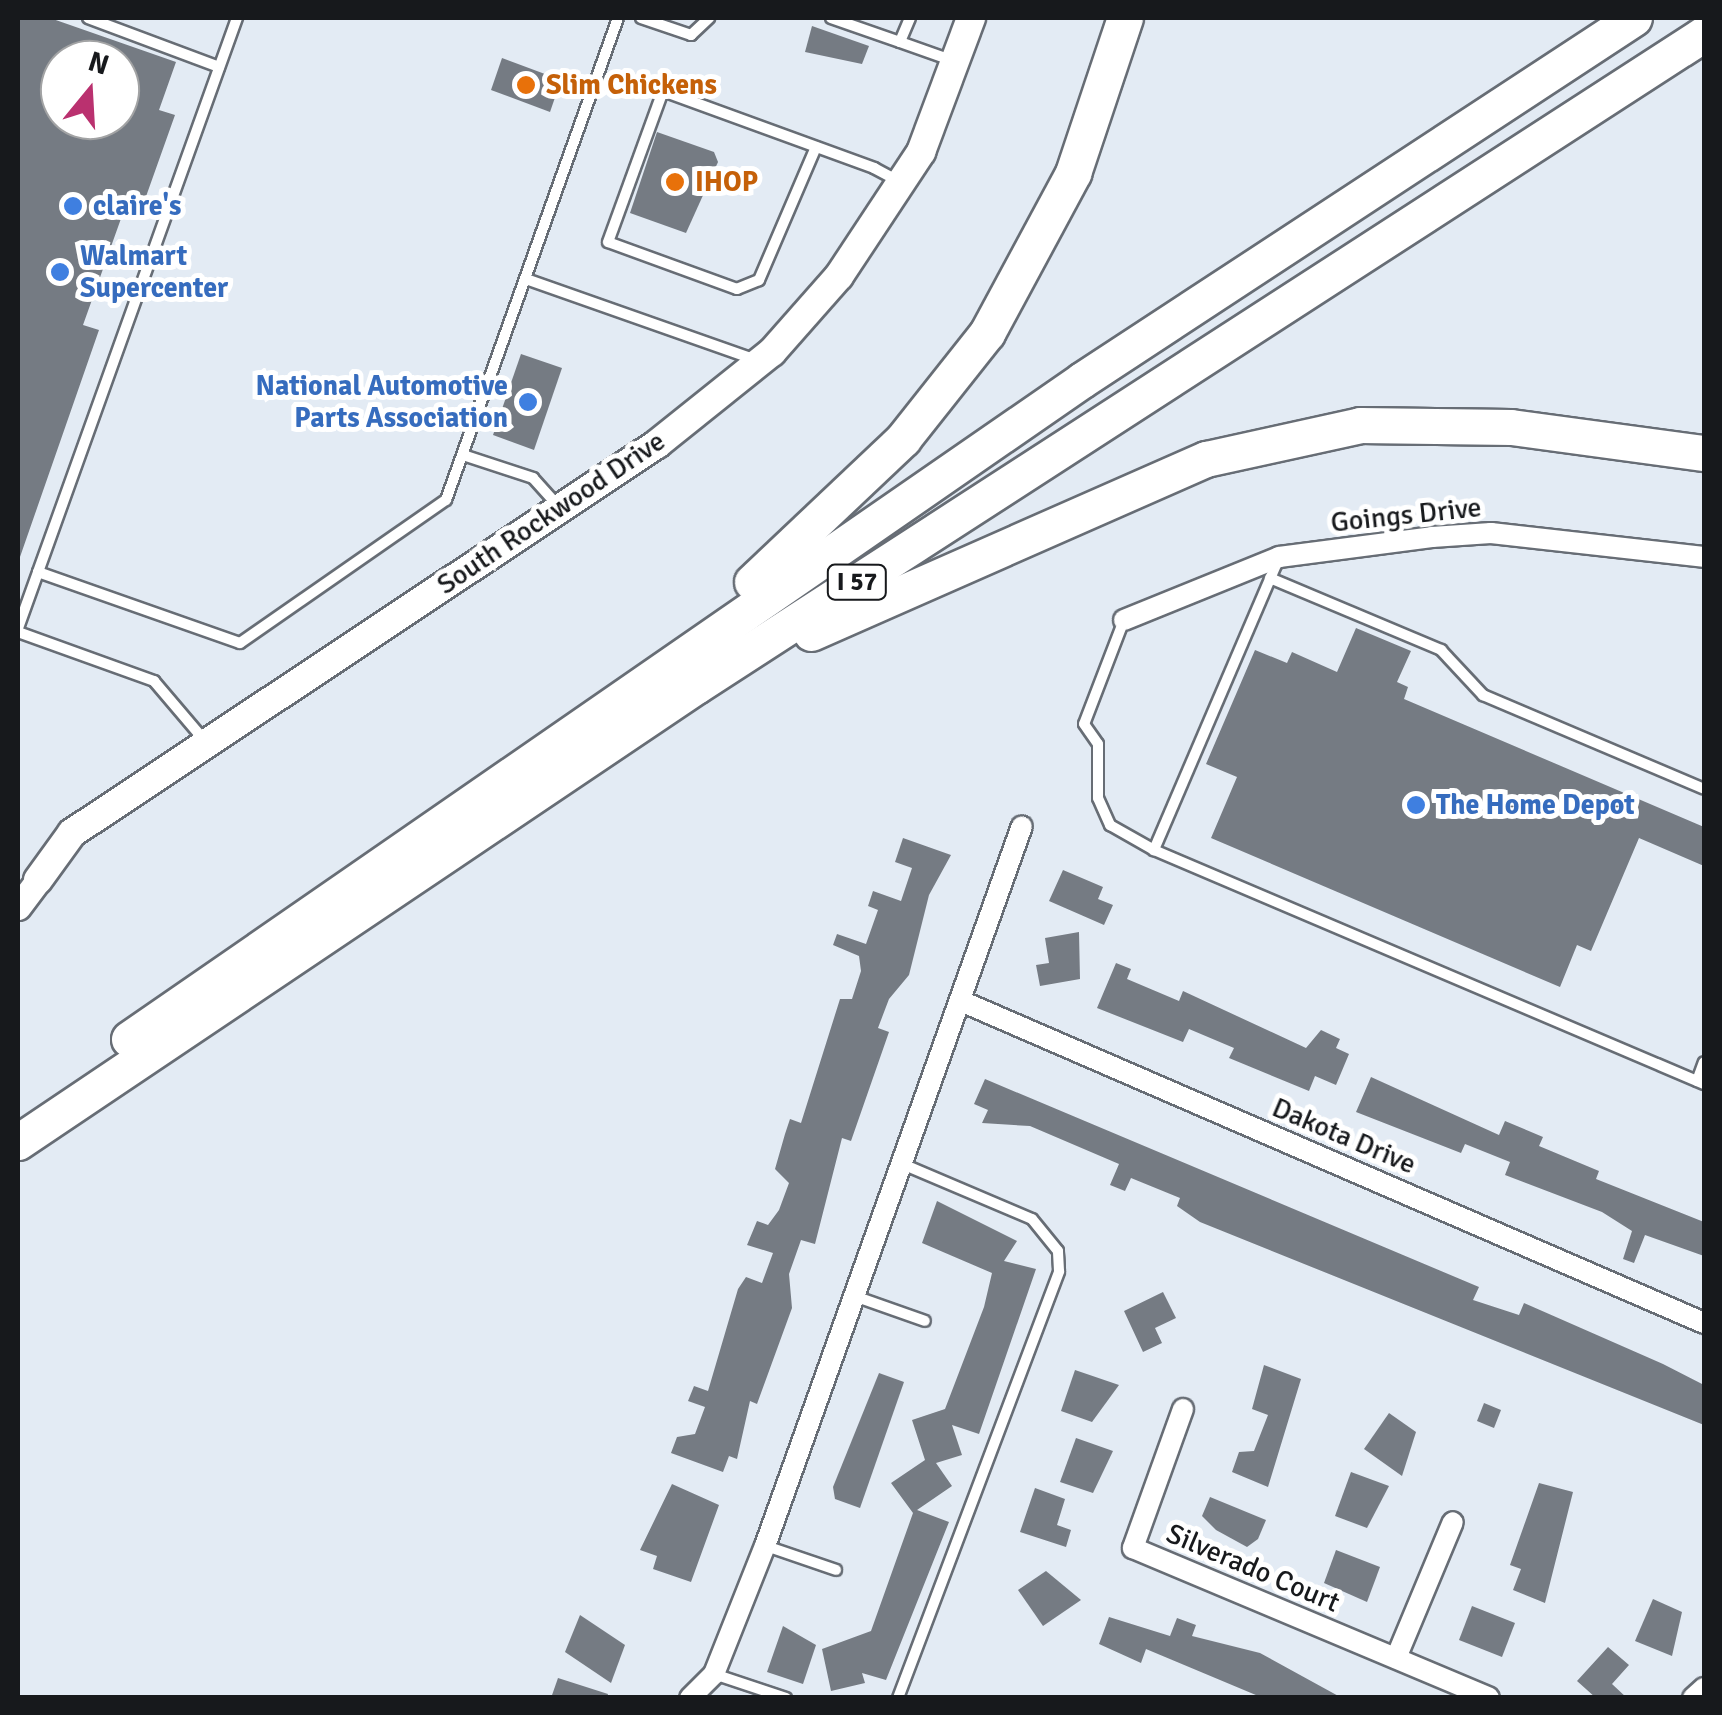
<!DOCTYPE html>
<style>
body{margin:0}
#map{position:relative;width:1722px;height:1715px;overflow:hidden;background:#e3ebf4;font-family:Signika,sans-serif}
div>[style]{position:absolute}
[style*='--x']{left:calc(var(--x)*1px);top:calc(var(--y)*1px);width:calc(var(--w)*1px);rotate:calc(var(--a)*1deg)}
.building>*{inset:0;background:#757b83}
.roads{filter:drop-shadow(2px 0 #676d75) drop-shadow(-2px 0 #676d75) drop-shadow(0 2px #676d75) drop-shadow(0 -2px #676d75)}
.service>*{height:10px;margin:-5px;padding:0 5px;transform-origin:5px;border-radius:5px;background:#fff}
.minor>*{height:20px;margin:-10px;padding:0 10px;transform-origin:10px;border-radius:10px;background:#fff}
.tertiary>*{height:25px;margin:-12.5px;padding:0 12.5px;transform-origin:12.5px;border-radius:12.5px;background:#fff}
.secondary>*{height:28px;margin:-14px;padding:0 14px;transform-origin:14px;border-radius:14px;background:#fff}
.motorway>*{height:35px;margin:-17.5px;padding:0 17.5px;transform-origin:17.5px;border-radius:17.5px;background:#fff}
.dots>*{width:28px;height:28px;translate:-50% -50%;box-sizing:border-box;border:5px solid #fff;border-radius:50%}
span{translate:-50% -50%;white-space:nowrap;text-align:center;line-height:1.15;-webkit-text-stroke:10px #fff;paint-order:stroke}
.shield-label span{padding:2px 8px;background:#fff;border:2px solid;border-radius:8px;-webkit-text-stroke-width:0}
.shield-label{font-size:25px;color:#17191c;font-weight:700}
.food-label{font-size:28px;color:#c56008;font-weight:700}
.left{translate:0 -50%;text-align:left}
.shop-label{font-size:28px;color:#366cbe;font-weight:700}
.right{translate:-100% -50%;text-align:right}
.street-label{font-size:28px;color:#17191c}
.frame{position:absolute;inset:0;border:20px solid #17191c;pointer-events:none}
.north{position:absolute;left:40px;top:40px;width:100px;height:100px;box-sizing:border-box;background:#fff;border:2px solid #a2a3a4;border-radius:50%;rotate:18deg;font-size:28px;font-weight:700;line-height:40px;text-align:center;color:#17191c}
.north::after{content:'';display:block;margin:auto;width:35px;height:45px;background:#ba316f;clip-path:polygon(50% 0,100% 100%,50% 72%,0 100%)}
</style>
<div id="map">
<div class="building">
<div style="clip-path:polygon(evenodd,18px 18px,50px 18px,176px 62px,159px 110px,175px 115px,138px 219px,123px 213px,83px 325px,99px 330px,20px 557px,18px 18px,60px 60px,120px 60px,120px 120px,60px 120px,60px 60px)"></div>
<div style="clip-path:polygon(812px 26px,869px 46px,862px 64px,805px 52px)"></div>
<div style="clip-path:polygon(502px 58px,561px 80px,550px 112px,491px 90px)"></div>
<div style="clip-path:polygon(657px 132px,714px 152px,718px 162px,686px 233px,630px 213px)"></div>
<div style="clip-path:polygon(521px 354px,562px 368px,534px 450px,493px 435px)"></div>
<div style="clip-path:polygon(1356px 628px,1411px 651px,1397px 682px,1408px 687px,1404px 699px,1704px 827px,1704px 866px,1639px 838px,1591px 951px,1577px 945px,1560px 987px,1211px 838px,1237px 777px,1206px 764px,1255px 650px,1287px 663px,1292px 652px,1337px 672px)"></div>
<div style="clip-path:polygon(903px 838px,951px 855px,929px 895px,909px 975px,889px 999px,878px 1028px,889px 1032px,851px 1141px,842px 1138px,815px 1244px,801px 1240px,789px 1274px,792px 1308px,757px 1404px,750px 1401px,737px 1459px,729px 1456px,723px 1472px,671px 1453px,677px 1437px,695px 1434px,705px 1407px,688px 1401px,694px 1386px,708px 1391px,738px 1289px,746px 1277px,762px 1283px,773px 1253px,747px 1245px,757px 1221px,768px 1225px,779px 1210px,789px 1183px,775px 1169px,785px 1134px,790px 1119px,801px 1123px,840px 999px,852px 999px,861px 971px,859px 956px,833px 945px,837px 934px,866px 944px,878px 910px,868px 906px,873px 891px,901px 901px,912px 868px,895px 862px)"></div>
<div style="clip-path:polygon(1063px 870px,1103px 887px,1098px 899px,1113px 905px,1104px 925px,1049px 901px)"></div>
<div style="clip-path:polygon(1079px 932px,1080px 979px,1040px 986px,1036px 965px,1049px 963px,1045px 938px)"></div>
<div style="clip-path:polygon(1116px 963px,1131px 969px,1127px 979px,1179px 1001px,1183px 991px,1306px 1048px,1321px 1030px,1340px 1039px,1336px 1048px,1349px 1054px,1336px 1085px,1315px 1076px,1309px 1091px,1229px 1058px,1234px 1048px,1189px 1029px,1183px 1042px,1097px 1008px)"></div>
<div style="clip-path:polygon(1371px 1077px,1499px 1135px,1505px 1121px,1543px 1137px,1539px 1146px,1599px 1171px,1596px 1179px,1704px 1222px,1704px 1256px,1645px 1235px,1634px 1263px,1623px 1259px,1632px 1231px,1602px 1212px,1505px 1175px,1510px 1162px,1465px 1144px,1461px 1153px,1356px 1112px)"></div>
<div style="clip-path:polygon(985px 1079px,1479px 1287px,1473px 1300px,1519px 1315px,1524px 1303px,1663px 1364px,1704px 1385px,1704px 1425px,1200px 1222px,1177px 1206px,1180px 1198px,1131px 1178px,1125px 1191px,1110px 1185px,1119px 1164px,1030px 1126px,982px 1123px,988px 1110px,974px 1104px)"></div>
<div style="clip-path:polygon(937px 1201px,1017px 1241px,1004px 1261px,1036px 1269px,979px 1434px,952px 1425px,962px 1455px,936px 1463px,952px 1486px,917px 1510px,949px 1522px,886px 1680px,862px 1673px,865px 1683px,831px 1691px,822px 1649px,871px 1631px,913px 1513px,891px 1483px,925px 1460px,912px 1420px,945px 1409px,984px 1307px,992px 1273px,922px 1243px)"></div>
<div style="clip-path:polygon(1163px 1292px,1176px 1318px,1155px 1328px,1162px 1343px,1143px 1352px,1124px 1311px)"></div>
<div style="clip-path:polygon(1264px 1365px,1301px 1379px,1268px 1487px,1232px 1472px,1239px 1452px,1254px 1451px,1268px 1415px,1252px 1409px)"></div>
<div style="clip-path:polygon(1075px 1370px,1119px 1385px,1092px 1422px,1061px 1411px)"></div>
<div style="clip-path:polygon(879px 1373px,904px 1382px,860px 1508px,835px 1499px,833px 1487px)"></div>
<div style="clip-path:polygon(1484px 1403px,1501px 1410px,1494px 1428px,1477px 1421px)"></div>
<div style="clip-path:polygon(1389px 1413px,1416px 1432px,1402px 1476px,1364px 1449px)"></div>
<div style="clip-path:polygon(1076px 1438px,1113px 1451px,1093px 1493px,1060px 1482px)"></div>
<div style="clip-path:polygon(1351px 1472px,1389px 1486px,1367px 1528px,1335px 1516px)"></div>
<div style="clip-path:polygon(1539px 1483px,1573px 1492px,1545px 1603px,1513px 1590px,1521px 1569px,1510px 1565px)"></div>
<div style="clip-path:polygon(672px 1484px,719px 1505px,691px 1582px,653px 1569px,657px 1556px,640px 1550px)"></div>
<div style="clip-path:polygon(1035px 1488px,1065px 1499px,1057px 1525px,1071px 1530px,1066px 1547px,1020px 1532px)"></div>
<div style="clip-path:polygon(1210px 1497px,1266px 1520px,1258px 1539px,1247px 1547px,1216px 1530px,1202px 1516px)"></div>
<div style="clip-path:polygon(1336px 1550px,1380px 1567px,1367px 1602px,1324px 1583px)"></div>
<div style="clip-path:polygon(1046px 1571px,1081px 1600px,1043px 1626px,1018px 1590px)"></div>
<div style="clip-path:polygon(1653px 1599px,1682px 1612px,1672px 1656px,1635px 1641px)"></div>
<div style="clip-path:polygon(1472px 1606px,1515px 1623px,1502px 1657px,1459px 1640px)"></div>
<div style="clip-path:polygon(580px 1615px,625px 1645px,611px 1683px,565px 1652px)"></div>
<div style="clip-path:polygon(1109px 1617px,1170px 1636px,1177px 1618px,1196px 1625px,1192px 1636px,1260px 1653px,1342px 1698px,1263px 1698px,1146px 1649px,1141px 1663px,1099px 1644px)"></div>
<div style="clip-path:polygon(783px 1626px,816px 1645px,803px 1684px,767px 1672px)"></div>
<div style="clip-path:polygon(1608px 1647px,1629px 1665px,1612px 1684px,1627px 1698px,1596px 1698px,1577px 1681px)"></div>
<div style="clip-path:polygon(558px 1678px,608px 1694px,607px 1698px,551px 1698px)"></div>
</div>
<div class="roads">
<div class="service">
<div style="--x:88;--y:18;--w:140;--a:20.5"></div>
<div style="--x:641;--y:18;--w:53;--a:18.8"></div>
<div style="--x:691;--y:35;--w:25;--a:-43"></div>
<div style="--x:831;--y:18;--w:73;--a:19.2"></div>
<div style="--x:910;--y:18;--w:26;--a:113"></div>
<div style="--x:900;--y:42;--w:57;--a:19.4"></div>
<div style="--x:816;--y:147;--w:145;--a:113.2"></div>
<div style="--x:759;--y:280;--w:24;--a:158"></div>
<div style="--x:737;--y:289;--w:137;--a:-160"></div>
<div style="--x:608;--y:242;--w:161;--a:-70"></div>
<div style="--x:663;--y:91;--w:225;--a:20"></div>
<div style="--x:874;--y:168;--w:30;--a:28"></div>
<div style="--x:526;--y:279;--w:244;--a:19.4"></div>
<div style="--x:463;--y:455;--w:74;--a:18.2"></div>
<div style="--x:533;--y:478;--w:40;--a:48"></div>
<div style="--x:1279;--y:558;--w:318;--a:113.2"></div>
<div style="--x:1154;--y:850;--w:598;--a:23.05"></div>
<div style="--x:38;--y:572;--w:589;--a:-70.24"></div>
<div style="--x:1270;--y:578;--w:186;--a:22.8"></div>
<div style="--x:1441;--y:650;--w:62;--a:47"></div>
<div style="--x:1483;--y:695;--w:240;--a:23"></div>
<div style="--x:1124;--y:620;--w:111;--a:111"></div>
<div style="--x:1084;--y:724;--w:24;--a:55"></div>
<div style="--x:1098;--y:744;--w:54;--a:90"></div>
<div style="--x:1098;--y:798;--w:30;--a:66"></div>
<div style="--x:1110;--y:825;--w:51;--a:29.6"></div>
<div style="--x:18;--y:628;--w:59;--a:-70.3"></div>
<div style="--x:38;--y:572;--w:214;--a:19.4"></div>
<div style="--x:240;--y:643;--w:251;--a:-34.8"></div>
<div style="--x:446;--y:500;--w:512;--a:-70.36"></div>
<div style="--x:18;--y:632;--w:145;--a:19.8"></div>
<div style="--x:154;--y:681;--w:79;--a:49.6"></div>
<div style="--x:1697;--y:1081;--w:20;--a:-70"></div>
<div style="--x:854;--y:1296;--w:75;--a:19.4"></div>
<div style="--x:766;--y:1546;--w:74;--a:18.9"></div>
<div style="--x:714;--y:1674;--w:76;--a:18.4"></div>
<div style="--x:898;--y:1698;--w:456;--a:-69.3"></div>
<div style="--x:1059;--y:1271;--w:20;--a:-93"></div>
<div style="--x:1058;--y:1251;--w:41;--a:-129.1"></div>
<div style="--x:1032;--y:1219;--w:143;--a:-157"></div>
</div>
<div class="minor">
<div style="--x:1124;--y:620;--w:167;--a:-22.1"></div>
<div style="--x:1279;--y:557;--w:154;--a:-7.4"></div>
<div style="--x:1432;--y:537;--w:59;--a:-3.9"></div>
<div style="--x:1491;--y:533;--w:214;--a:6.4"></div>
<div style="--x:961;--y:1001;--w:810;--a:23.43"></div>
<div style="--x:1183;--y:1409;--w:148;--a:109.8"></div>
<div style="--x:1133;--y:1548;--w:386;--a:22.8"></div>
<div style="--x:1396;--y:1658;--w:147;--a:-67.3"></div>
<div style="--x:690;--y:1698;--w:34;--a:-45"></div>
<div style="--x:714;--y:1674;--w:138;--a:-68.3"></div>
<div style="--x:765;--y:1546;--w:764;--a:-70.36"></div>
<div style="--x:1693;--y:1698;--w:15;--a:-42"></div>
</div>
<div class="tertiary">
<div style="--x:18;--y:907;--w:34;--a:-53"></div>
</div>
<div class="secondary">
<div style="--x:38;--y:880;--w:58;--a:-54.1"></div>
<div style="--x:72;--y:833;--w:703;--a:-33.62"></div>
<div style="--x:657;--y:444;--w:147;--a:-38.7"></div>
<div style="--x:772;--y:352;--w:101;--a:-48.6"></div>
<div style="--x:839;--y:276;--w:149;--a:-56.5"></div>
<div style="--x:921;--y:152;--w:143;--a:-69.5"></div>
</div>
<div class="motorway">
<div style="--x:752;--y:582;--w:208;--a:-43.4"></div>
<div style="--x:903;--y:439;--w:135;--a:-51.6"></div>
<div style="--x:987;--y:333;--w:182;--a:-61.7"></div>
<div style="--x:1073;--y:173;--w:163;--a:-71.5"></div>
<div style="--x:811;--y:633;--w:432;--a:-23.8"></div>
<div style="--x:1206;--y:459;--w:158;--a:-12.4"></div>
<div style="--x:1360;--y:425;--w:151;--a:0.8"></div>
<div style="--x:1511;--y:427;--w:195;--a:7.7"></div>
<div style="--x:129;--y:1039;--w:1159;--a:-34.66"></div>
<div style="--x:1082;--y:380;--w:660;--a:-33.26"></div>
<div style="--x:18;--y:1142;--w:817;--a:-33.92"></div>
<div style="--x:696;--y:686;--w:1200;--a:-32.9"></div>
</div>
</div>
<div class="dots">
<div style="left:526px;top:85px;background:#e8710a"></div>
<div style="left:675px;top:182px;background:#e8710a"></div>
<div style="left:73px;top:206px;background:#3f7fe0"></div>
<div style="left:60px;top:272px;background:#3f7fe0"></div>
<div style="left:528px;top:402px;background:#3f7fe0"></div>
<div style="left:1416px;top:805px;background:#3f7fe0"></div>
</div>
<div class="shield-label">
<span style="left:857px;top:582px">I 57</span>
</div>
<div class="food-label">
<span class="left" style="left:546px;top:85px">Slim Chickens</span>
<span class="left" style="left:695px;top:182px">IHOP</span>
</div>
<div class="shop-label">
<span class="left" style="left:93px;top:206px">claire's</span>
<span class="left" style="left:80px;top:272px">Walmart<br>Supercenter</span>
<span class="right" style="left:508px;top:402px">National Automotive<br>Parts Association</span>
<span class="left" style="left:1436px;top:805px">The Home Depot</span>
</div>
<div class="street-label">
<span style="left:551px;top:513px;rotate:-34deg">South Rockwood Drive</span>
<span style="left:1406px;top:515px;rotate:-6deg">Goings Drive</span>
<span style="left:1344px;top:1136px;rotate:23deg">Dakota Drive</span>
<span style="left:1253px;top:1568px;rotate:23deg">Silverado Court</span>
</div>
<div class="frame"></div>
<div class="north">N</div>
</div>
